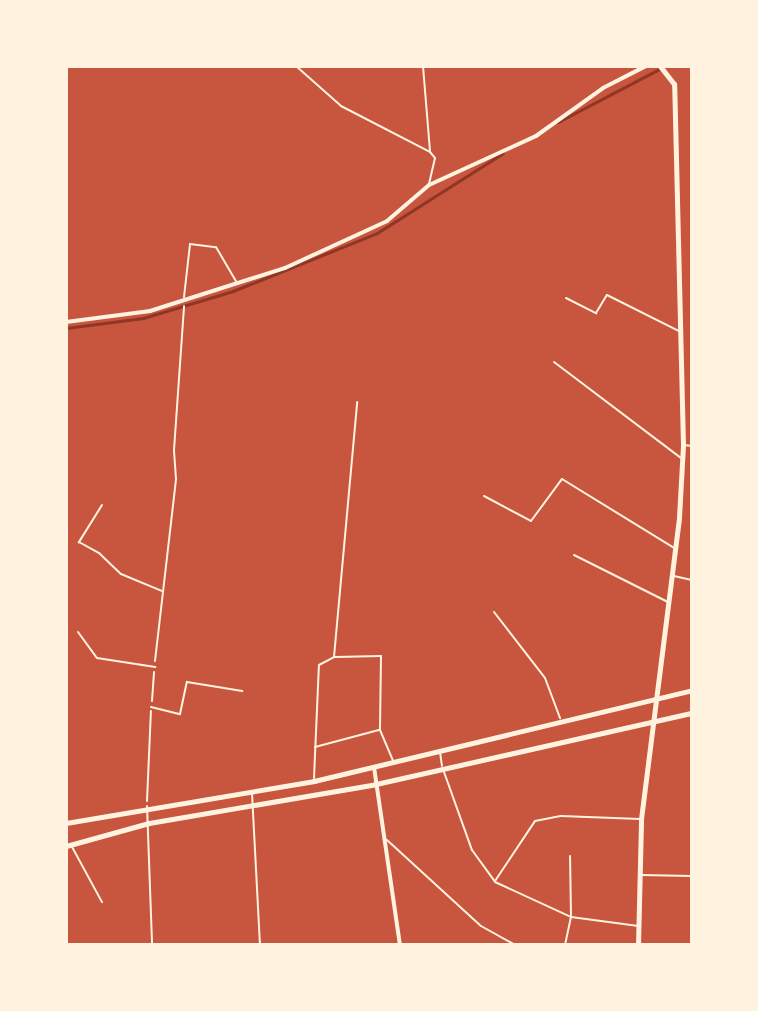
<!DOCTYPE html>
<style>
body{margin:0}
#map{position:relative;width:758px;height:1011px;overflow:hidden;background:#c8553d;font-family:Poppins,sans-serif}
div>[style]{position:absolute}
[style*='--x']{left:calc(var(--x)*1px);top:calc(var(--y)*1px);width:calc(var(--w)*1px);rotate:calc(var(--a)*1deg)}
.stream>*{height:3px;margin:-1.5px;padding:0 1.5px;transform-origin:1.5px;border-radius:1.5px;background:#8f3625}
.path>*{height:2px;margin:-1px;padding:0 1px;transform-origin:1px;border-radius:1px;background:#fff3e0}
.service>*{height:2px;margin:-1px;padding:0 1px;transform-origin:1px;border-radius:1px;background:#fff3e0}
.minor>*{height:4px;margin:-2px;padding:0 2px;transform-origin:2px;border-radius:2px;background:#fff3e0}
.tertiary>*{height:5px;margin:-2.5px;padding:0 2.5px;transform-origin:2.5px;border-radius:2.5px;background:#fff3e0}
span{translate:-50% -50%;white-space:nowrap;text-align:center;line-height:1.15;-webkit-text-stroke:6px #fff3e0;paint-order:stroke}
.frame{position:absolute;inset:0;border:68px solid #fff3e0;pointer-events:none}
</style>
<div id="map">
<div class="stream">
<div style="--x:558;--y:122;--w:121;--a:-27.6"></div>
<div style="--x:66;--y:328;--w:78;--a:-7.4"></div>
<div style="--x:143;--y:318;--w:94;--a:-16.7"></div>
<div style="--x:233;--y:291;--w:155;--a:-21.9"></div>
<div style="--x:377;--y:233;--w:149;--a:-32.4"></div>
</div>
<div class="path">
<div style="--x:102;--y:505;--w:44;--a:121.9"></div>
<div style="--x:79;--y:542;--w:23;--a:29"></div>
<div style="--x:99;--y:553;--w:30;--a:44"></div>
<div style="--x:121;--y:574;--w:44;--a:22.5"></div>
<div style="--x:155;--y:661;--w:183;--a:-83.4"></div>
<div style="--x:176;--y:479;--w:29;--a:-94"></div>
<div style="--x:174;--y:450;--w:144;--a:-86"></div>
<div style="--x:152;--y:701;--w:29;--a:-86"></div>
<div style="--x:147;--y:801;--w:90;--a:-87.5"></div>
</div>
<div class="service">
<div style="--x:76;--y:66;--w:46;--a:0"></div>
<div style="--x:296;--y:66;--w:60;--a:41.6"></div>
<div style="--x:341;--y:106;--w:100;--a:27.3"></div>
<div style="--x:430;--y:152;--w:8;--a:50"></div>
<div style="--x:435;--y:158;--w:26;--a:103"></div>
<div style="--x:423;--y:66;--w:86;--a:85.3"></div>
<div style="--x:184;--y:297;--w:53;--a:-83.5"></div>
<div style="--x:190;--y:244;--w:26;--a:7"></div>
<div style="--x:216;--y:247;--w:42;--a:59.7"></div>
<div style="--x:566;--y:298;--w:34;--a:27"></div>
<div style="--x:596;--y:313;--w:21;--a:-59"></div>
<div style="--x:607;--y:295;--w:80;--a:26.6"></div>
<div style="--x:554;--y:362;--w:159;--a:37.1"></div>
<div style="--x:684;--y:445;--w:8;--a:7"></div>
<div style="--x:484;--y:496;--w:53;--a:28"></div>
<div style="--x:531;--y:521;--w:52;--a:-53.6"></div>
<div style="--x:562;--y:479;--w:132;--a:31.6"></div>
<div style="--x:574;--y:555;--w:105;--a:26.6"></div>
<div style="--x:674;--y:576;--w:18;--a:13"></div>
<div style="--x:494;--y:612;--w:83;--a:52.3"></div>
<div style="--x:545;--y:678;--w:43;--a:69.4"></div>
<div style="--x:78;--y:632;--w:32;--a:54"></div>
<div style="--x:97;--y:658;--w:59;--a:8.8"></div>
<div style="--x:335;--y:657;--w:46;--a:-1.2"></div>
<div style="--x:381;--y:656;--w:74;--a:90.8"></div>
<div style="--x:380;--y:730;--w:33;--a:67"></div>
<div style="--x:151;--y:707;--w:30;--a:14"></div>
<div style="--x:180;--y:714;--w:33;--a:-78"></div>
<div style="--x:187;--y:682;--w:56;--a:9.3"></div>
<div style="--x:315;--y:747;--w:66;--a:-14.9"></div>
<div style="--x:440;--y:752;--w:14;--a:82"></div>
<div style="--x:444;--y:772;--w:83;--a:70.3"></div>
<div style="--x:472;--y:850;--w:39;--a:54"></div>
<div style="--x:495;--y:882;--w:84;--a:24.7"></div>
<div style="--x:571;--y:917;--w:68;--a:7.7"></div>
<div style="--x:314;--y:778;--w:113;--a:-87.5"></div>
<div style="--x:319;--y:665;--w:17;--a:-28"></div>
<div style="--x:334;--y:657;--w:256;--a:-84.8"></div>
<div style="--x:252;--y:793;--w:152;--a:87"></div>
<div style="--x:147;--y:806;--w:139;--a:87.9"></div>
<div style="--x:387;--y:840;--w:127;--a:42.5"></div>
<div style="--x:481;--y:926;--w:39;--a:29"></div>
<div style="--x:71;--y:845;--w:65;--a:61.5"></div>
<div style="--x:641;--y:875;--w:51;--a:1.1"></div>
<div style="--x:495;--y:881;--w:72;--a:-56.3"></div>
<div style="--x:535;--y:821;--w:26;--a:-11"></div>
<div style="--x:561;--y:816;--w:79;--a:2.2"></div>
<div style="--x:565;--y:945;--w:29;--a:-78"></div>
<div style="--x:571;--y:917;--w:61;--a:-90.9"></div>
</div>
<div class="minor">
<div style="--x:66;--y:322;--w:85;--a:-7.5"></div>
<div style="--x:150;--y:311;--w:142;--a:-17.7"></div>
<div style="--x:285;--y:268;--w:112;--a:-24.7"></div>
<div style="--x:387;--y:221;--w:55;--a:-40.6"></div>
<div style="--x:429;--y:185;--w:118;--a:-24.6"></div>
<div style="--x:536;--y:136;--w:82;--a:-35.6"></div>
<div style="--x:603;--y:88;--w:48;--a:-27.1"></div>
<div style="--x:374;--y:767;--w:180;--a:81.7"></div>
</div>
<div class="tertiary">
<div style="--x:66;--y:823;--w:252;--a:-9.6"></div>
<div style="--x:314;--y:781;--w:389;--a:-13.5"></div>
<div style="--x:66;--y:846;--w:86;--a:-15.5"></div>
<div style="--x:149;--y:823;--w:230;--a:-9.7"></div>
<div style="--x:376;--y:784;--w:324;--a:-12.7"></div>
<div style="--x:638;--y:945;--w:126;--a:-88.6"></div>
<div style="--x:641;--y:819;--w:304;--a:-82.8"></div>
<div style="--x:679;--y:517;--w:72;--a:-86.8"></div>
<div style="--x:683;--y:445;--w:361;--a:-91.4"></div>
<div style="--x:674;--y:84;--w:23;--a:-128"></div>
</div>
<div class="frame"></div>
</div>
